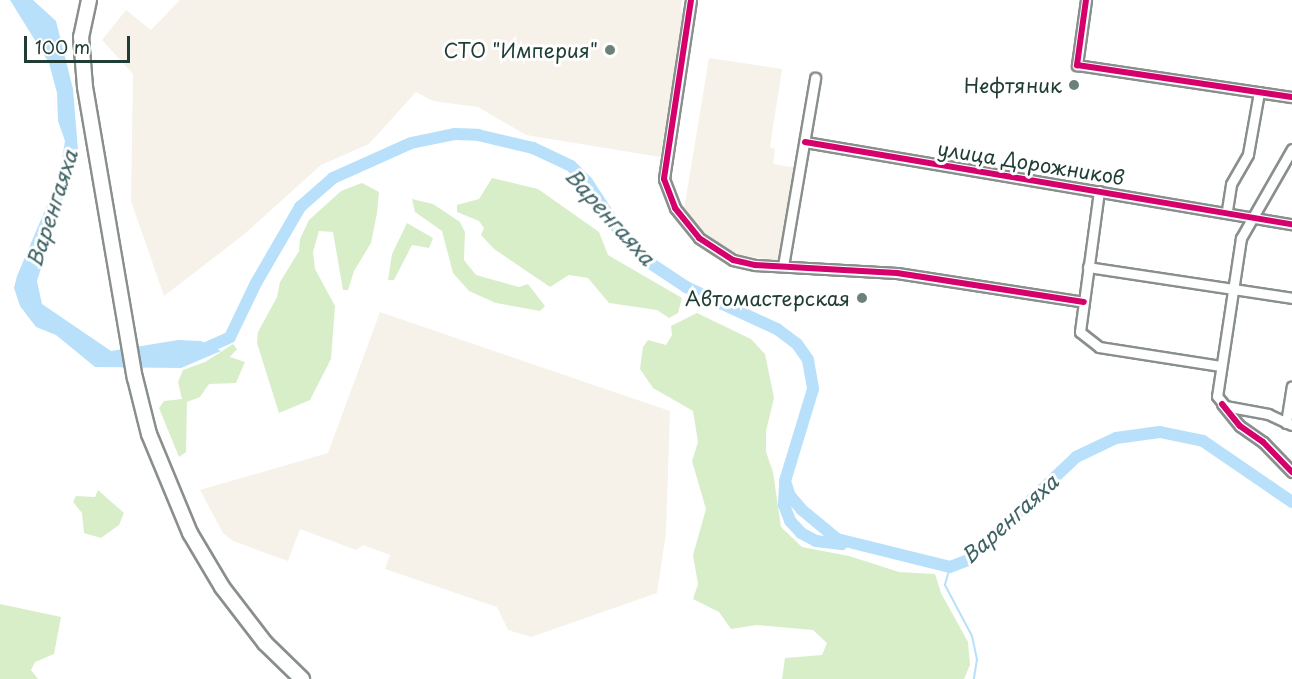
<!DOCTYPE html>
<meta charset="utf-8">
<style>
body{margin:0}
#map{position:relative;width:1292px;height:679px;overflow:hidden;background:#fff;font-family:"Playpen Sans",sans-serif}
div>[style]{position:absolute}
[style*='--x']{left:calc(var(--x)*1px);top:calc(var(--y)*1px);width:calc(var(--w)*1px);rotate:calc(var(--a)*1deg)}
.built>*{inset:0;background:#f6f2ea}
.green>*{inset:0;background:#d8eec9}
.water>*{inset:0;background:#b8e0fb}
.stream>*{height:2px;margin:-1px;padding:0 1px;transform-origin:1px;border-radius:1px;background:#b8e0fb}
.river>*{height:12px;margin:-6px;padding:0 6px;transform-origin:6px;border-radius:6px;background:#b8e0fb}
.roads{filter:drop-shadow(2px 0 #898f8d) drop-shadow(-2px 0 #898f8d) drop-shadow(0 2px #898f8d) drop-shadow(0 -2px #898f8d)}
.minor>*{height:9px;margin:-4.5px;padding:0 4.5px;transform-origin:4.5px;border-radius:4.5px;background:#fff}
.highway>*{height:14px;margin:-7px;padding:0 7px;transform-origin:7px;border-radius:7px;background:#fff}
.cycleway>*{height:6px;margin:-3px;padding:0 3px;transform-origin:3px;border-radius:3px;background:#d6006c}
.dots>*{width:16px;height:16px;translate:-50% -50%;box-sizing:border-box;border:3px solid #fff;border-radius:50%}
span{translate:-50% -50%;white-space:nowrap;text-align:center;line-height:1.15;-webkit-text-stroke:6px #fff;paint-order:stroke}
.poi-label{font-size:20px;color:#1f3d34}
.right{translate:-100% -50%;text-align:right}
.street-label{font-size:20px;color:#1f3d34}
.water-label{font-size:21px;color:#3e6265;font-style:italic}
.scale{position:absolute;left:24px;top:36px;width:106px;height:27px;box-sizing:border-box;border:3px solid #1f3d34;border-top:0;padding-left:8px;font-size:18px;line-height:21px;white-space:nowrap;color:#1f3d34;-webkit-text-stroke:4px #fff;paint-order:stroke}
</style>
<div id="map">
<div class="built">
<div style="clip-path:polygon(180px 0,682px 0,680px 11px,684px 12px,660px 157px,526px 135px,478px 107px,433px 101px,416px 92px,369px 144px,321px 165px,242px 236px,164px 296px,131px 201px,133px 74px,102px 40px,126px 10px,151px 30px)"></div>
<div style="clip-path:polygon(709px 58px,782px 69px,770px 147px,775px 149px,773px 164px,798px 168px,782px 261px,740px 255px,724px 247px,697px 227px,684px 209px)"></div>
<div style="clip-path:polygon(380px 312px,670px 411px,666px 533px,657px 593px,531px 637px,508px 630px,497px 607px,385px 569px,390px 555px,363px 545px,356px 550px,300px 529px,288px 561px,233px 541px,223px 533px,200px 490px,328px 453px)"></div>
</div>
<div class="green">
<div style="clip-path:polygon(492px 178px,538px 189px,599px 232px,608px 255px,682px 298px,678px 313px,669px 318px,657px 310px,609px 303px,588px 278px,569px 275px,550px 287px,494px 249px,481px 235px,484px 228px,479px 221px,457px 212px,457px 205px,479px 199px)"></div>
<div style="clip-path:polygon(362px 183px,379px 192px,377px 213px,371px 243px,354px 271px,348px 290px,343px 290px,333px 232px,319px 231px,313px 252px,315px 269px,335px 306px,331px 359px,310px 400px,279px 413px,257px 343px,258px 332px,277px 297px,280px 282px,299px 251px,300px 239px,309px 220px,341px 191px)"></div>
<div style="clip-path:polygon(412px 199px,433px 204px,460px 222px,465px 232px,464px 260px,476px 275px,519px 287px,528px 284px,545px 306px,540px 311px,496px 303px,469px 291px,453px 273px,442px 231px,415px 212px)"></div>
<div style="clip-path:polygon(407px 223px,433px 238px,429px 248px,412px 245px,394px 280px,388px 280px,392px 254px)"></div>
<div style="clip-path:polygon(697px 313px,751px 339px,765px 354px,774px 398px,766px 431px,766px 452px,773px 472px,781px 527px,802px 547px,849px 556px,899px 572px,935px 574px,941px 593px,968px 642px,970px 665px,964px 679px,782px 679px,785px 658px,822px 655px,827px 643px,813px 630px,757px 625px,731px 629px,719px 612px,693px 599px,698px 584px,693px 555px,706px 509px,692px 461px,698px 442px,693px 411px,653px 388px,640px 369px,643px 347px,648px 340px,666px 345px,672px 335px,671px 326px)"></div>
<div style="clip-path:polygon(233px 344px,237px 349px,230px 357px,245px 362px,236px 383px,209px 384px,200px 397px,187px 402px,186px 452px,179px 457px,159px 408px,164px 401px,182px 399px,178px 382px,183px 370px,205px 362px)"></div>
<div style="clip-path:polygon(98px 490px,124px 513px,119px 525px,101px 538px,84px 533px,82px 513px,73px 502px,76px 496px,95px 497px)"></div>
<div style="clip-path:polygon(0 604px,61px 617px,54px 654px,35px 662px,31px 670px,38px 679px,0 679px)"></div>
</div>
<div class="water">
<div style="clip-path:polygon(10px 0,33px 0,56px 21px,73px 89px,78px 150px,37px 281px,42px 304px,111px 351px,178px 340px,201px 341px,221px 351px,181px 368px,95px 367px,56px 335px,36px 327px,20px 306px,14px 288px,17px 276px,59px 177px,65px 141px,58px 121px,57px 93px,49px 63px)"></div>
</div>
<div class="stream">
<div style="--x:950;--y:567;--w:19;--a:106"></div>
<div style="--x:945;--y:585;--w:58;--a:62.1"></div>
<div style="--x:972;--y:636;--w:24;--a:78"></div>
<div style="--x:977;--y:659;--w:20;--a:99"></div>
</div>
<div class="river">
<div style="--x:197;--y:352;--w:36;--a:-24"></div>
<div style="--x:230;--y:337;--w:60;--a:-64.3"></div>
<div style="--x:256;--y:283;--w:88;--a:-59.9"></div>
<div style="--x:300;--y:207;--w:44;--a:-41.3"></div>
<div style="--x:333;--y:178;--w:85;--a:-24.2"></div>
<div style="--x:411;--y:143;--w:44;--a:-11.8"></div>
<div style="--x:454;--y:134;--w:24;--a:2"></div>
<div style="--x:478;--y:135;--w:57;--a:13.3"></div>
<div style="--x:533;--y:148;--w:42;--a:25.3"></div>
<div style="--x:571;--y:166;--w:23;--a:45"></div>
<div style="--x:587;--y:182;--w:59;--a:56.9"></div>
<div style="--x:619;--y:231;--w:45;--a:45.9"></div>
<div style="--x:650;--y:263;--w:43;--a:33.7"></div>
<div style="--x:686;--y:287;--w:100;--a:24.8"></div>
<div style="--x:777;--y:329;--w:25;--a:37"></div>
<div style="--x:797;--y:344;--w:19;--a:55"></div>
<div style="--x:808;--y:360;--w:29;--a:80"></div>
<div style="--x:813;--y:389;--w:96;--a:106.9"></div>
<div style="--x:785;--y:481;--w:16;--a:72"></div>
<div style="--x:790;--y:496;--w:18;--a:49"></div>
<div style="--x:802;--y:510;--w:45;--a:39.6"></div>
<div style="--x:837;--y:539;--w:116;--a:13.9"></div>
<div style="--x:950;--y:567;--w:19;--a:-21"></div>
<div style="--x:968;--y:560;--w:149;--a:-43.6"></div>
<div style="--x:1076;--y:457;--w:44;--a:-25.4"></div>
<div style="--x:1116;--y:438;--w:44;--a:-7.8"></div>
<div style="--x:1160;--y:432;--w:44;--a:11.8"></div>
<div style="--x:1203;--y:441;--w:108;--a:34.4"></div>
<div style="--x:785;--y:485;--w:20;--a:93"></div>
<div style="--x:784;--y:505;--w:17;--a:69"></div>
<div style="--x:790;--y:521;--w:16;--a:47"></div>
<div style="--x:801;--y:533;--w:17;--a:28"></div>
<div style="--x:816;--y:541;--w:26;--a:7"></div>
</div>
<div class="roads">
<div class="minor">
<div style="--x:691;--y:0;--w:181;--a:98.6"></div>
<div style="--x:664;--y:179;--w:31;--a:69"></div>
<div style="--x:675;--y:208;--w:38;--a:51"></div>
<div style="--x:699;--y:238;--w:40;--a:32.9"></div>
<div style="--x:733;--y:260;--w:23;--a:13"></div>
<div style="--x:755;--y:265;--w:142;--a:3.2"></div>
<div style="--x:897;--y:273;--w:189;--a:8.8"></div>
<div style="--x:1086;--y:0;--w:66;--a:97.9"></div>
<div style="--x:1077;--y:65;--w:217;--a:8.5"></div>
<div style="--x:805;--y:142;--w:494;--a:9.6"></div>
<div style="--x:1292;--y:149;--w:103;--a:119.8"></div>
<div style="--x:1241;--y:238;--w:160;--a:98.6"></div>
<div style="--x:1217;--y:396;--w:13;--a:51"></div>
<div style="--x:1225;--y:406;--w:44;--a:10.5"></div>
<div style="--x:1268;--y:414;--w:26;--a:25"></div>
<div style="--x:1099;--y:191;--w:142;--a:97.7"></div>
<div style="--x:1080;--y:332;--w:24;--a:38"></div>
<div style="--x:1099;--y:347;--w:123;--a:8.9"></div>
<div style="--x:1227;--y:210;--w:26;--a:-81"></div>
<div style="--x:1231;--y:184;--w:34;--a:-60"></div>
<div style="--x:1248;--y:154;--w:63;--a:-79.9"></div>
<div style="--x:783;--y:266;--w:191;--a:-80.3"></div>
<div style="--x:1088;--y:267;--w:206;--a:8.6"></div>
<div style="--x:1222;--y:404;--w:28;--a:51"></div>
<div style="--x:1240;--y:426;--w:28;--a:35"></div>
<div style="--x:1263;--y:442;--w:42;--a:46"></div>
<div style="--x:1286;--y:423;--w:37;--a:-81"></div>
</div>
<div class="highway">
<div style="--x:89;--y:0;--w:38;--a:102"></div>
<div style="--x:81;--y:37;--w:50;--a:85.4"></div>
<div style="--x:85;--y:87;--w:295;--a:80.3"></div>
<div style="--x:135;--y:378;--w:58;--a:76"></div>
<div style="--x:149;--y:434;--w:107;--a:67.5"></div>
<div style="--x:190;--y:533;--w:63;--a:59.3"></div>
<div style="--x:222;--y:587;--w:71;--a:52.5"></div>
<div style="--x:265;--y:643;--w:52;--a:44.2"></div>
</div>
</div>
<div class="cycleway">
<div style="--x:691;--y:0;--w:181;--a:98.6"></div>
<div style="--x:664;--y:179;--w:31;--a:69"></div>
<div style="--x:675;--y:208;--w:38;--a:51"></div>
<div style="--x:699;--y:238;--w:40;--a:32.9"></div>
<div style="--x:733;--y:260;--w:23;--a:13"></div>
<div style="--x:755;--y:265;--w:142;--a:3.2"></div>
<div style="--x:897;--y:273;--w:189;--a:8.8"></div>
<div style="--x:1086;--y:0;--w:66;--a:97.9"></div>
<div style="--x:1077;--y:65;--w:217;--a:8.5"></div>
<div style="--x:805;--y:142;--w:494;--a:9.6"></div>
<div style="--x:1222;--y:404;--w:28;--a:51"></div>
<div style="--x:1240;--y:426;--w:28;--a:35"></div>
<div style="--x:1263;--y:442;--w:42;--a:46"></div>
</div>
<div class="dots">
<div style="left:610px;top:50px;background:#6d817b"></div>
<div style="left:1074px;top:85px;background:#6d817b"></div>
<div style="left:862px;top:298px;background:#6d817b"></div>
</div>
<div class="poi-label">
<span class="right" style="left:598px;top:50px">СТО "Империя"</span>
<span class="right" style="left:1062px;top:85px">Нефтяник</span>
<span class="right" style="left:850px;top:298px">Автомастерская</span>
</div>
<div class="street-label">
<span style="left:1031px;top:163px;rotate:9deg">улица Дорожников</span>
</div>
<div class="water-label">
<span style="left:51px;top:208px;rotate:-72deg">Варенгаяха</span>
<span style="left:611px;top:216px;rotate:48deg">Варенгаяха</span>
<span style="left:1009px;top:518px;rotate:-42deg">Варенгаяха</span>
</div>
<div class="scale">100 m</div>
</div>
